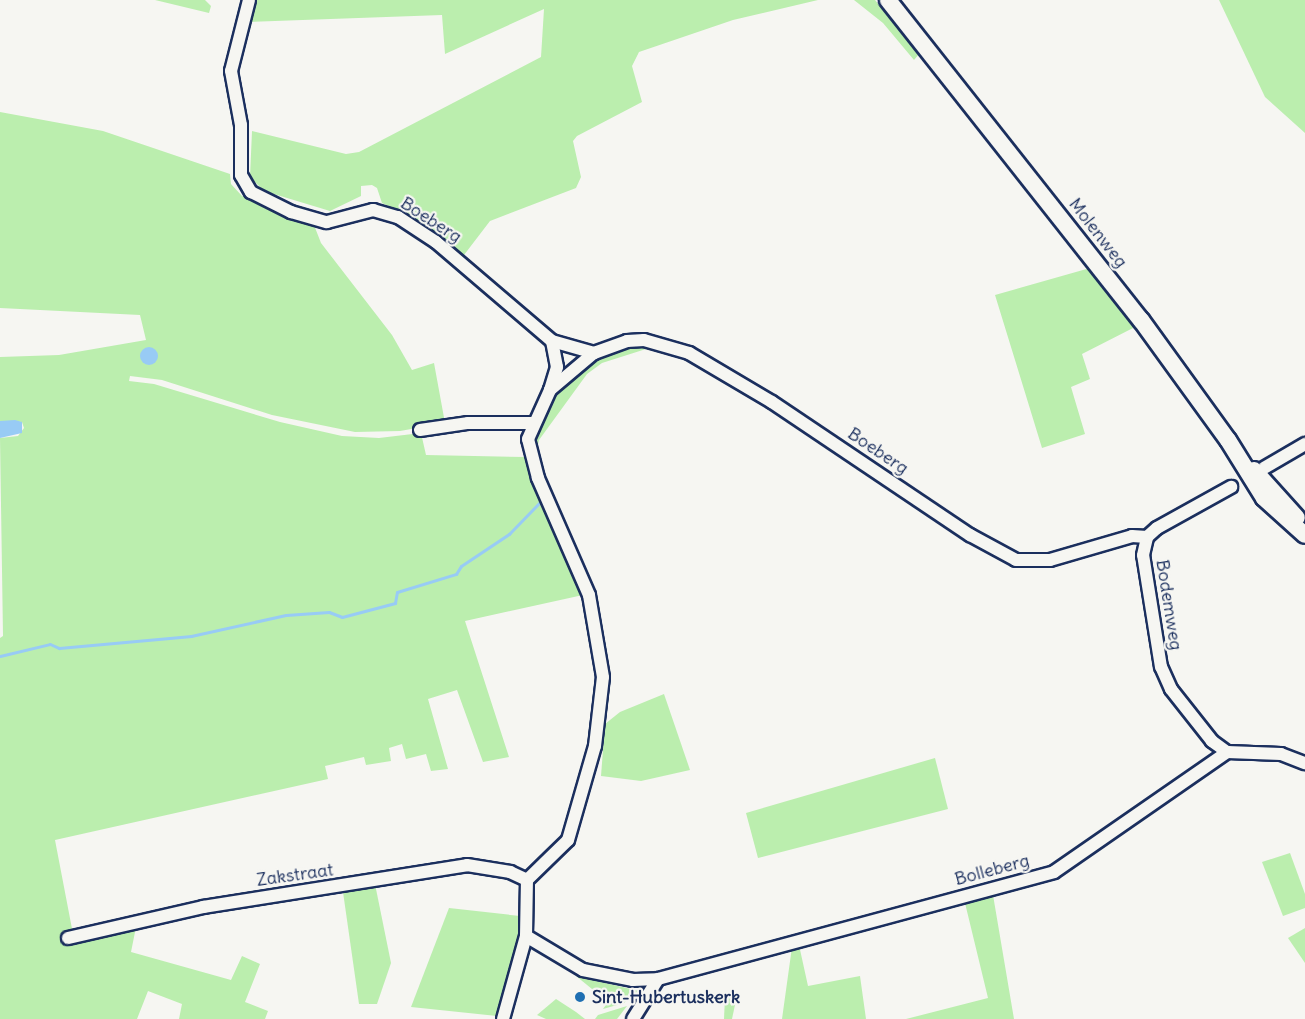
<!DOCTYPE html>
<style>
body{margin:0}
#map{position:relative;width:1305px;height:1019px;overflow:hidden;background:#f6f6f2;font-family:Delius,sans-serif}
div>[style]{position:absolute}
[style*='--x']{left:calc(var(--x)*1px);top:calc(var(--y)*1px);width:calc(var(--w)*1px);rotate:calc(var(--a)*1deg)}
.green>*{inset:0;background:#bbeeae}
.water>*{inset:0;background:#98cbf5}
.round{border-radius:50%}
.stream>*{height:3px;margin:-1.5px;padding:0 1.5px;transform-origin:1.5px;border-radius:1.5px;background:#98cbf5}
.roads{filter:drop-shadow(2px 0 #1b2f5e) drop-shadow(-2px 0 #1b2f5e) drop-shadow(0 2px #1b2f5e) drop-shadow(0 -2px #1b2f5e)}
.minor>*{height:12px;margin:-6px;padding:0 6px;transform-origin:6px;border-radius:6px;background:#f6f6f2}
.major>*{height:16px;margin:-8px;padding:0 8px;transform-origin:8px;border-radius:8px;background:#f6f6f2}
.dots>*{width:16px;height:16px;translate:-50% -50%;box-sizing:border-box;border:3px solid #f6f6f2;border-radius:50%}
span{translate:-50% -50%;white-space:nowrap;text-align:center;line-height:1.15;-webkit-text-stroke:4.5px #f6f6f2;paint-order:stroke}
.street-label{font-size:18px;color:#1b2f5e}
.poi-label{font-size:18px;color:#1b2f5e;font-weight:700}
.left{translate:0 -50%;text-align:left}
</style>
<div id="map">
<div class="green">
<div style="clip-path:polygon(155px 0,205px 0,211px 6px,209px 13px)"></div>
<div style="clip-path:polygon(253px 0,818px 0,733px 20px,639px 52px,632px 66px,642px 102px,577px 136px,573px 141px,581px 177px,576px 188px,490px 221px,464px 255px,402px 212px,382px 203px,377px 188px,372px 185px,361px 186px,361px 196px,330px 211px,264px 191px,250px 177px,252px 131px,346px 154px,359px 152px,541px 57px,544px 9px,445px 54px,442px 15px,247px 22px)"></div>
<div style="clip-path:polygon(854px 0,875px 0,919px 54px,914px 60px,883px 23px)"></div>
<div style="clip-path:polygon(1219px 0,1305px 0,1305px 133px,1265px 97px)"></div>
<div style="clip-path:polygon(0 112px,103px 131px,230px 174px,231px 184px,242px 196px,314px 225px,321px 243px,392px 335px,412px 370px,434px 363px,445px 423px,400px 431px,355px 432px,272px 415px,162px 380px,130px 376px,129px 381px,154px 384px,280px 422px,342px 436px,379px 438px,421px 433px,426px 455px,526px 457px,583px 595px,465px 621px,509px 757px,483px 762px,457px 690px,428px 699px,448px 769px,431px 771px,426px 754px,406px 759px,402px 744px,389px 748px,391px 761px,366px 765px,364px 757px,325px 766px,328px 779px,55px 840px,73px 934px,136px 927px,131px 952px,231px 980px,242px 956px,260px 964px,245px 1002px,268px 1011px,265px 1019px,179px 1019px,182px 1004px,148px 991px,137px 1019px,0 1019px,0 638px,3px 636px,0 438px,18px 436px,24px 428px,22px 422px,0 421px,0 357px,59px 355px,146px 340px,140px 315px,0 308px)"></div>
<div style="clip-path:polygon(1090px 268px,1135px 327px,1082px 354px,1090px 379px,1071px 387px,1085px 434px,1042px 448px,995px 295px)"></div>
<div style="clip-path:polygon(646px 345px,646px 349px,602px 363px,587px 374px,539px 440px,537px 449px,532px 449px,536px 428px,551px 396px,592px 360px,623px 346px)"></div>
<div style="clip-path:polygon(664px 694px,690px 770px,641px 781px,601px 776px,605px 724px,620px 712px)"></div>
<div style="clip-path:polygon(935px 758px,948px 809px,758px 858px,746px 813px)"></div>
<div style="clip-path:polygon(1290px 853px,1305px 894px,1305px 908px,1283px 916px,1262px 862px)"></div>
<div style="clip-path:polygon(375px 884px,391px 963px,377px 1004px,359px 1004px,343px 892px)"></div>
<div style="clip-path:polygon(993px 895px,1014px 1019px,906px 1019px,988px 998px,965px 903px)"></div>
<div style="clip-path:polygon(449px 908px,520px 916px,519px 948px,497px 1016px,411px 1007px)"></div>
<div style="clip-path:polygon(1305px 928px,1305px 963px,1288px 938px)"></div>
<div style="clip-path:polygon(799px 945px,808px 986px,860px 976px,866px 1019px,782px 1019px,792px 947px)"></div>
<div style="clip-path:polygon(576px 976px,639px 991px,624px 1003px,603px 1009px,608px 1002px)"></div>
<div style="clip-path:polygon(725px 997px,736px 1000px,732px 1019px,724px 1019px)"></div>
<div style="clip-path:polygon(556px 999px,576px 1012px,585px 1019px,546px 1019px,537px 1015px)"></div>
<div style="clip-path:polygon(627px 1006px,617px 1019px,595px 1019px,598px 1015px)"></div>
</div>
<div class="water">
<div class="round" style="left:140px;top:347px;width:18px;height:18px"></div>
<div style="clip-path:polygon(15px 420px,22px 422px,22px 433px,0 438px,0 421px)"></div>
</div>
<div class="stream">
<div style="--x:0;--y:656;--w:51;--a:-13.5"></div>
<div style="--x:50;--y:644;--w:10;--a:24"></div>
<div style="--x:59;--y:648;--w:133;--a:-5.2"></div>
<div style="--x:191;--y:636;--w:97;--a:-12.5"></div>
<div style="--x:286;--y:615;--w:43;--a:-4"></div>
<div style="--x:329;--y:612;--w:14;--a:21"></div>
<div style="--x:342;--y:617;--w:55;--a:-14.8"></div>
<div style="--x:395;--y:603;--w:11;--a:-80"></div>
<div style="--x:397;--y:592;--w:62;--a:-17"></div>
<div style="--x:456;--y:574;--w:9;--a:-58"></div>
<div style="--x:461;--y:566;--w:58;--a:-33.7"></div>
<div style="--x:509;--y:534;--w:47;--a:-45.9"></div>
</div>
<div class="roads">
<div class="minor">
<div style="--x:249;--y:0;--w:73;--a:104.2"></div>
<div style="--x:231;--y:71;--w:55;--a:79.5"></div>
<div style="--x:241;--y:125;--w:50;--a:90"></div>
<div style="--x:241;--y:175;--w:20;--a:60"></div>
<div style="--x:251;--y:192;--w:45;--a:26.6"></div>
<div style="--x:291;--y:212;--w:37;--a:16"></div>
<div style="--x:327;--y:222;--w:48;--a:-14.6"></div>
<div style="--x:373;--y:210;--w:26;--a:16"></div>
<div style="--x:398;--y:217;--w:45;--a:33.3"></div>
<div style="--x:436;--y:242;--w:153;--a:40.5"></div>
<div style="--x:552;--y:341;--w:44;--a:15.9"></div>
<div style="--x:550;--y:390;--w:24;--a:-73"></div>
<div style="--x:557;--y:367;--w:26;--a:-101"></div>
<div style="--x:420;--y:430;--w:49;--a:-8.3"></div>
<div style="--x:468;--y:423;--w:66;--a:0"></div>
<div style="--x:1264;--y:468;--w:48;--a:-30.3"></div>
<div style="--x:1227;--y:752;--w:19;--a:-144"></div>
<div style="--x:1212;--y:741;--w:66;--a:-128.3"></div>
<div style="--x:1171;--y:689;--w:24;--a:-114"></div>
<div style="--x:1161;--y:667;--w:113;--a:-99.1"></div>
<div style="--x:1143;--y:555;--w:18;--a:-77"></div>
<div style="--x:1147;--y:537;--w:13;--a:-42"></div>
<div style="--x:1157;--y:528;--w:85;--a:-29"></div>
<div style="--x:527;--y:880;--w:57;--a:-44.3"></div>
<div style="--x:568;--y:840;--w:98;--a:-74"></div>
<div style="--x:595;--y:746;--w:69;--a:-83.4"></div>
<div style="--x:603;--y:677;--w:83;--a:-99.7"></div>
<div style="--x:589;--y:595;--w:128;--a:-113.6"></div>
<div style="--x:538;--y:478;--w:40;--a:-104.4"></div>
<div style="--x:528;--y:439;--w:54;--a:-65.8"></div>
<div style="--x:550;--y:390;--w:57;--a:-40.1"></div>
<div style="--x:594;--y:353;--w:35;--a:-20"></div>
<div style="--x:627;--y:341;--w:17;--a:-3"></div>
<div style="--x:644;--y:340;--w:47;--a:16.1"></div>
<div style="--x:689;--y:353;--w:96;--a:30.6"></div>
<div style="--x:772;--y:402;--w:239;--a:33.9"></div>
<div style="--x:970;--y:535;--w:52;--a:28.5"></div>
<div style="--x:1016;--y:560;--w:34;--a:0"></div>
<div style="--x:1050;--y:560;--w:85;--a:-16.3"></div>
<div style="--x:1132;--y:536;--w:15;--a:4"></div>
<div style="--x:526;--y:936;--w:66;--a:30.8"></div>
<div style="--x:583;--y:970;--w:51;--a:11.3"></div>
<div style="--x:633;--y:980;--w:25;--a:-2"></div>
<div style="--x:658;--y:979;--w:410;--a:-15.1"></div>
<div style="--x:1054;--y:872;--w:211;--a:-34.7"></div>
<div style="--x:1227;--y:752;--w:54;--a:2.1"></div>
<div style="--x:1281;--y:754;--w:26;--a:21"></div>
<div style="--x:68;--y:938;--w:139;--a:-12.9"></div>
<div style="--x:203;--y:907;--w:267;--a:-9"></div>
<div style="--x:467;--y:865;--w:44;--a:9.2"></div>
<div style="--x:510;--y:872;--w:19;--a:25"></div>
<div style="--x:503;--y:1019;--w:86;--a:-74.5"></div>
<div style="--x:526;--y:936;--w:56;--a:-89"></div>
<div style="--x:633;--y:1019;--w:47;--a:-58"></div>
</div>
<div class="major">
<div style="--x:888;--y:0;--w:408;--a:51.7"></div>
<div style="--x:1141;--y:320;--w:148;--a:54.1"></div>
<div style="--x:1228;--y:440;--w:68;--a:58.2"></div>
<div style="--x:1264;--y:498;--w:55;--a:42.1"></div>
<div style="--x:1254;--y:470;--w:64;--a:48.1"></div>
</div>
</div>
<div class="dots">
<div style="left:580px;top:997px;background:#1f6fb2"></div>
</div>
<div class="street-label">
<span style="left:431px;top:220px;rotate:33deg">Boeberg</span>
<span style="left:1098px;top:233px;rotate:52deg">Molenweg</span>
<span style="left:878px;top:451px;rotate:34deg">Boeberg</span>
<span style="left:1169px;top:605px;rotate:81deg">Bodemweg</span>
<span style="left:992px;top:870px;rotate:-15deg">Bolleberg</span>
<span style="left:295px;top:875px;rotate:-8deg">Zakstraat</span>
</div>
<div class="poi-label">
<span class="left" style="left:592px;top:997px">Sint-Hubertuskerk</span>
</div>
</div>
